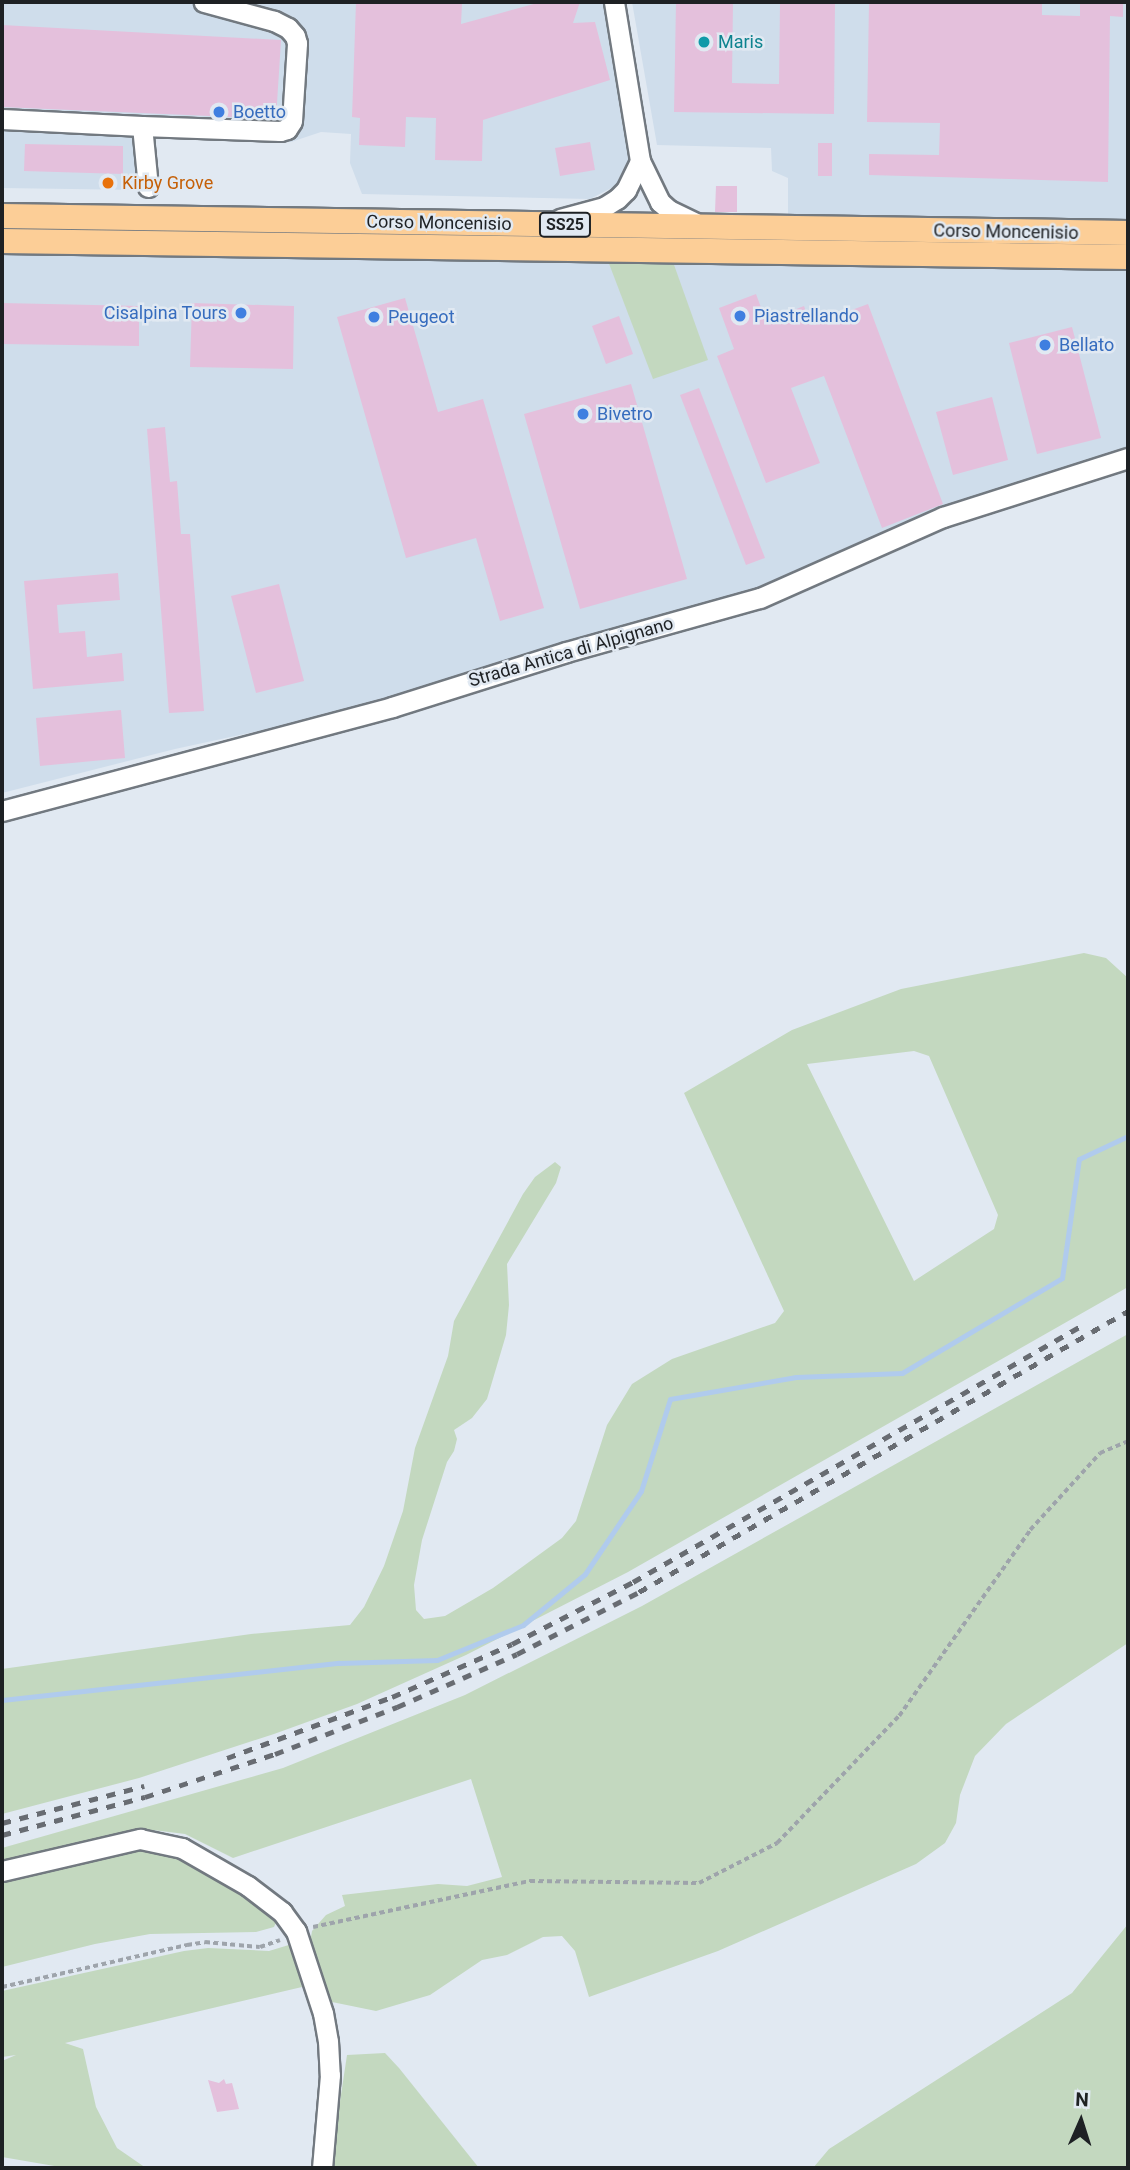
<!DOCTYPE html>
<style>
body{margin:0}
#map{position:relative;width:1130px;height:2170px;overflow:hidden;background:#e1e9f2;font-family:Roboto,sans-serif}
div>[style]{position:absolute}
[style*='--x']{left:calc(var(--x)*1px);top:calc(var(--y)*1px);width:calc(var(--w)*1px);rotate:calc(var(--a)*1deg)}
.built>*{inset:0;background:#cfddeb}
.green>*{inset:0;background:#c3d8bf}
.stream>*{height:5px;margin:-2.5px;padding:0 2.5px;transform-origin:2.5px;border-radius:2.5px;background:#b0cbed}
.building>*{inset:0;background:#e4c0dc}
.path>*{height:3.5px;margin-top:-1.75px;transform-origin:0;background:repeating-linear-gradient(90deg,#9ea4ab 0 5px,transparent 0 8.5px)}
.roads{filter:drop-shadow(2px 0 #727980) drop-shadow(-2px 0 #727980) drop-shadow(0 2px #727980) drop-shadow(0 -2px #727980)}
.minor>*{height:19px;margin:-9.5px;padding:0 9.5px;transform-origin:9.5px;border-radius:9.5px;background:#fff}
.major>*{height:24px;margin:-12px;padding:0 12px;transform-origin:12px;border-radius:12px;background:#fcce97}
.rail>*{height:5px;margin-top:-2.5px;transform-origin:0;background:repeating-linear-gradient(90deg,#686c72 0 9px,transparent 0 18px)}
.dots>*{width:19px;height:19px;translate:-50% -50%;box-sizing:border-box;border:4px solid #e1e9f2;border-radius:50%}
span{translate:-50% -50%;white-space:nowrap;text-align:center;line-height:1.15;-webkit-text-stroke:5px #e1e9f2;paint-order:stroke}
.shield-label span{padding:2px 5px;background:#e1e9f2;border:2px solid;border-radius:5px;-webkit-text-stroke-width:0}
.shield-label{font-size:16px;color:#1e2124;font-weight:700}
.culture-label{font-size:18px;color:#0d838f}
.left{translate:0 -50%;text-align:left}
.shop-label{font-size:18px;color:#366cbe}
.right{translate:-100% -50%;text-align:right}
.food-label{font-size:18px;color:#c56008}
.street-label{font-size:18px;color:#1e2124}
.frame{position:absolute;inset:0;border:4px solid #1e2124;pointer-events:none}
.north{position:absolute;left:1046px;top:2086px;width:70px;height:70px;-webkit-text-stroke:5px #e1e9f2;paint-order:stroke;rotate:3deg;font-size:19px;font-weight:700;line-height:28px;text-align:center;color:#1e2124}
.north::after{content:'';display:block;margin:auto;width:24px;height:32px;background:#1e2124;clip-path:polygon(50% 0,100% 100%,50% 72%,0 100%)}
</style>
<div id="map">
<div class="built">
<div style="clip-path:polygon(2px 2px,603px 2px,629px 158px,627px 170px,621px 183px,590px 199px,362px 194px,350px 163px,351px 134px,321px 132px,291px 142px,133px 132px,140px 190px,2px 188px)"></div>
<div style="clip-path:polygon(632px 2px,1128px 2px,1128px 222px,788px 216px,788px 178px,772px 171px,771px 148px,657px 145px)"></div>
<div style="clip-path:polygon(2px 253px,1128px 267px,1128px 450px,762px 588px,683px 612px,510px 660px,332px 715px,175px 749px,2px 793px)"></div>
</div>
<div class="green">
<div style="clip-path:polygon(608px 261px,673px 262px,708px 360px,653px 379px)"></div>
<div style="clip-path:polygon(evenodd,1084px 953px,1106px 958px,1128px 978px,1128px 1287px,628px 1572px,466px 1655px,357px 1704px,274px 1734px,139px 1778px,2px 1814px,2px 1669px,251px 1634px,350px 1625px,364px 1607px,384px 1566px,403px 1511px,415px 1448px,448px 1356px,454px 1321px,523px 1194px,535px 1177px,555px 1162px,561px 1167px,556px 1183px,507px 1264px,509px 1305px,506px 1335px,487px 1399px,472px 1418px,454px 1430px,457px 1439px,454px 1451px,447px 1462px,422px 1540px,414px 1585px,416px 1610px,424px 1619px,445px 1616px,493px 1588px,562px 1538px,576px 1521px,607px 1425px,632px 1384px,672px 1359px,775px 1323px,784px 1311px,684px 1093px,792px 1030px,901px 989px,1084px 953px,914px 1051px,929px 1056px,998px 1215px,994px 1229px,914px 1281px,807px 1064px,914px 1051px)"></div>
<div style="clip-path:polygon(1128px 1334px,1128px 1643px,1006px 1724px,975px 1756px,960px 1795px,956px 1823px,945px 1843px,916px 1864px,718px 1951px,589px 1997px,575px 1951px,562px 1936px,543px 1937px,507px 1955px,482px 1960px,430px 1995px,376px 2011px,332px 2002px,316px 1975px,310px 1943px,312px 1931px,326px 1915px,345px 1906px,342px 1895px,438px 1884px,467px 1886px,502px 1877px,471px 1779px,233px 1858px,185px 1834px,153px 1830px,158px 1845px,180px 1851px,278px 1918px,274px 1927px,256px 1932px,150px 1934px,95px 1944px,2px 1967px,2px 1848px,283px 1768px,465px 1695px,642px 1606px)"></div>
<div style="clip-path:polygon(1128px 1924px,1128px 2168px,813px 2168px,829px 2149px,1072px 1993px)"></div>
<div style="clip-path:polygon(292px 1944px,302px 1987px,65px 2043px,83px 2049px,96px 2107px,117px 2148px,146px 2168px,66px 2168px,2px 2157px,2px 2061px,16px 2055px,2px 2057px,2px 1991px,184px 1951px,208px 1948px,269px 1951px)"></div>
<div style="clip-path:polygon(385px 2053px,399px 2068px,479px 2168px,330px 2168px,347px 2055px)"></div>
</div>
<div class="stream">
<div style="--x:2;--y:1700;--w:339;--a:-6.3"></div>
<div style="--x:339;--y:1663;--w:98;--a:-1.8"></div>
<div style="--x:437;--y:1660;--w:93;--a:-22.1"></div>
<div style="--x:523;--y:1625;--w:80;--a:-39.4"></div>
<div style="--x:585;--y:1574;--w:100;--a:-56"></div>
<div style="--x:641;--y:1491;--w:96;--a:-72.5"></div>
<div style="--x:670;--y:1399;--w:128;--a:-9.9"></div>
<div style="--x:796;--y:1377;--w:106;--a:-2.2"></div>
<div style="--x:902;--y:1373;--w:186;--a:-30.7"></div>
<div style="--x:1062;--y:1278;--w:120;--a:-81.9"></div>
<div style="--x:1079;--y:1159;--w:54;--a:-25.1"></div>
</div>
<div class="building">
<div style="clip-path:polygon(356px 2px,462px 4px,461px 24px,541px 2px,580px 2px,573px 23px,595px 22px,610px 80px,483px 120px,482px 161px,435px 160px,436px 118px,406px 117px,405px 147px,359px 145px,360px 118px,352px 117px)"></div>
<div style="clip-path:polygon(676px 2px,733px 2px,732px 83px,779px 84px,780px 2px,835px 2px,834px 114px,674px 112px)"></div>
<div style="clip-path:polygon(869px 2px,1042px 2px,1042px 15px,1080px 16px,1080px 2px,1123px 2px,1123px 17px,1110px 16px,1108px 182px,869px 175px,869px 154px,939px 155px,940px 123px,867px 122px)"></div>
<div style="clip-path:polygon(2px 25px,281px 40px,276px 119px,2px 107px)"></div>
<div style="clip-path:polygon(590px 142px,595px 170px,560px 176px,555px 148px)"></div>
<div style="clip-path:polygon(818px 143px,832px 143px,832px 176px,818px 176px)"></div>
<div style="clip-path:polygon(25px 144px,123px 146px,123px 174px,24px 171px)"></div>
<div style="clip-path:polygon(716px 186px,737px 186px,737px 212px,715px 212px)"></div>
<div style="clip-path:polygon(756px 294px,766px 321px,804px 306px,811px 325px,868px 304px,943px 504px,882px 528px,824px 376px,791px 388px,820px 463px,766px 483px,717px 356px,734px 349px,719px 308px)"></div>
<div style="clip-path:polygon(405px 298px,438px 412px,483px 399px,544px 608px,500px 621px,476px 538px,406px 558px,337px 317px)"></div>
<div style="clip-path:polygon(2px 303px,139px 306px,139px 346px,2px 344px)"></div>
<div style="clip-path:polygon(192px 303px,294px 306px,293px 369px,190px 367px)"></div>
<div style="clip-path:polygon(619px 316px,633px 354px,606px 364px,592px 326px)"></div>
<div style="clip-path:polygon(1072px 327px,1101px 438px,1037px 454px,1009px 343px)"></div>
<div style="clip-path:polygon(631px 384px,687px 579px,580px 609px,524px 414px)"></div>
<div style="clip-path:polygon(699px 388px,765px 558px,746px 565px,680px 395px)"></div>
<div style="clip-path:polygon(992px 397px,1008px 460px,953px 475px,936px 412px)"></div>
<div style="clip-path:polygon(165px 427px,170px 482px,177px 481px,181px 534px,190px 534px,204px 711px,169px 713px,147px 429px)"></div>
<div style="clip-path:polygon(118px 573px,120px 600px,57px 605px,59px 633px,85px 631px,87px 657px,122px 653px,124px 681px,33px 689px,24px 581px)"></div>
<div style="clip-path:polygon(279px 584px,304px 681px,256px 693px,231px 596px)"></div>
<div style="clip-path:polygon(121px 710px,125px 758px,40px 766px,36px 718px)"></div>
<div style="clip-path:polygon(224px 2079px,226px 2084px,232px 2083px,239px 2109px,217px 2112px,208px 2080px,219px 2083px)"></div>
</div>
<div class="path">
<div style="--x:313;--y:1927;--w:222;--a:-12"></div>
<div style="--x:530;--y:1881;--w:169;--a:0.7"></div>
<div style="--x:699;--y:1883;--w:88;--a:-27.1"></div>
<div style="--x:777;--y:1843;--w:176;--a:-46.2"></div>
<div style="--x:899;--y:1716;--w:228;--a:-54.8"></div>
<div style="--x:1030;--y:1530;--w:104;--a:-47.7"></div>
<div style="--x:1100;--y:1453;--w:30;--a:-23"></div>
<div style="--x:2;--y:1987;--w:190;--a:-12.8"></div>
<div style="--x:187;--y:1945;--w:18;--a:-9"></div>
<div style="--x:205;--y:1942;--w:55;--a:5.2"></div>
<div style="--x:260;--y:1947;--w:21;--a:-19"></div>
</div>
<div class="roads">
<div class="minor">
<div style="--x:614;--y:2;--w:161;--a:80.7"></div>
<div style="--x:2;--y:119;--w:140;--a:2.9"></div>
<div style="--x:148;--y:187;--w:61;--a:-95.6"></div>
<div style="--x:142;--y:126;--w:138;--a:2.1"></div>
<div style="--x:280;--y:131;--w:7;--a:-16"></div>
<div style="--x:287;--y:129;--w:9;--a:-58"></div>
<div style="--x:292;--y:121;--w:78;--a:-86.3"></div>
<div style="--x:297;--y:43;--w:7;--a:-106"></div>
<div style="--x:295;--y:36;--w:11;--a:-131"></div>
<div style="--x:288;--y:28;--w:16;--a:-153"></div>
<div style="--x:274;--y:21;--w:73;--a:-164.8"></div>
<div style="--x:560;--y:219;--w:46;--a:-15.3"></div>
<div style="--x:604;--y:207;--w:15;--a:-32"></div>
<div style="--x:617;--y:199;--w:13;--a:-45"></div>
<div style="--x:626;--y:190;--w:32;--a:-64"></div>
<div style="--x:640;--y:161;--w:46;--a:64"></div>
<div style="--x:660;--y:202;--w:12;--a:42"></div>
<div style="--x:669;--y:210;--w:34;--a:26"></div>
<div style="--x:2;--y:811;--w:404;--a:-14.9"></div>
<div style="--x:392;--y:707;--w:182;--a:-17.5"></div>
<div style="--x:566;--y:652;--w:201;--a:-15.6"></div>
<div style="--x:760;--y:598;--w:200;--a:-23.9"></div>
<div style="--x:943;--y:517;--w:194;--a:-17.7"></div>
<div style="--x:2;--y:1871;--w:142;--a:-13.1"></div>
<div style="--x:140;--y:1839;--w:43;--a:12.1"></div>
<div style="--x:182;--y:1848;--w:76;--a:29.9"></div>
<div style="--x:248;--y:1886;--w:43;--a:37.4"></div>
<div style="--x:282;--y:1912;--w:24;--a:54"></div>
<div style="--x:296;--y:1931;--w:86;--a:71.8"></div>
<div style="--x:323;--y:2013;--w:28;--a:80"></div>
<div style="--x:328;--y:2041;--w:34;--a:87"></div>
<div style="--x:330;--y:2075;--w:93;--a:94.9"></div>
</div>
<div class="major">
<div style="--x:2;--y:216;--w:1126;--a:0.86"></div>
<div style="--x:2;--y:241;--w:1126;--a:0.81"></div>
</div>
</div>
<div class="rail">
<div style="--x:227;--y:1758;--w:176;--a:-20.3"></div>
<div style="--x:392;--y:1697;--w:131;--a:-23.8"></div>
<div style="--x:512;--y:1644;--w:136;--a:-27.1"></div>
<div style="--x:633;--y:1582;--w:516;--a:-29.74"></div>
<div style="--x:2;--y:1823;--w:147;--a:-14.6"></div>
<div style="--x:2;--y:1835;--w:148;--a:-14.9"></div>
<div style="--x:145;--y:1797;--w:137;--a:-18.3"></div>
<div style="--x:275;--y:1754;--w:131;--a:-21.1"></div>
<div style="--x:397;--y:1707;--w:131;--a:-23.8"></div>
<div style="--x:517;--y:1654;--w:137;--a:-26.9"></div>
<div style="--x:639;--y:1592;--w:564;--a:-29.88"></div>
</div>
<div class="dots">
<div style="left:704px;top:42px;background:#0f9aa8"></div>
<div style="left:219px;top:112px;background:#3f7fe0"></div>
<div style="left:108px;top:183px;background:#e8710a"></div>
<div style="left:241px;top:313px;background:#3f7fe0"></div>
<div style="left:740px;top:316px;background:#3f7fe0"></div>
<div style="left:374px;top:317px;background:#3f7fe0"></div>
<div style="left:1045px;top:345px;background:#3f7fe0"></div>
<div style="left:583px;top:414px;background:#3f7fe0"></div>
</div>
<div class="shield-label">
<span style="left:565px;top:225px">SS25</span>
</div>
<div class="culture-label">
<span class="left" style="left:718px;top:42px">Maris</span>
</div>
<div class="shop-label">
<span class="left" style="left:233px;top:112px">Boetto</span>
<span class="right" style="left:227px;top:313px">Cisalpina Tours</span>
<span class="left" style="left:754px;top:316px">Piastrellando</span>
<span class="left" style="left:388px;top:317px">Peugeot</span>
<span class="left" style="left:1059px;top:345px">Bellato</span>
<span class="left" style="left:597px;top:414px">Bivetro</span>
</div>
<div class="food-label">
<span class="left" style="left:122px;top:183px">Kirby Grove</span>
</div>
<div class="street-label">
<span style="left:439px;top:223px;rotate:1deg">Corso Moncenisio</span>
<span style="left:1006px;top:232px;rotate:1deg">Corso Moncenisio</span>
<span style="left:571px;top:652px;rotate:-16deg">Strada Antica di Alpignano</span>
</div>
<div class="frame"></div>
<div class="north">N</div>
</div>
